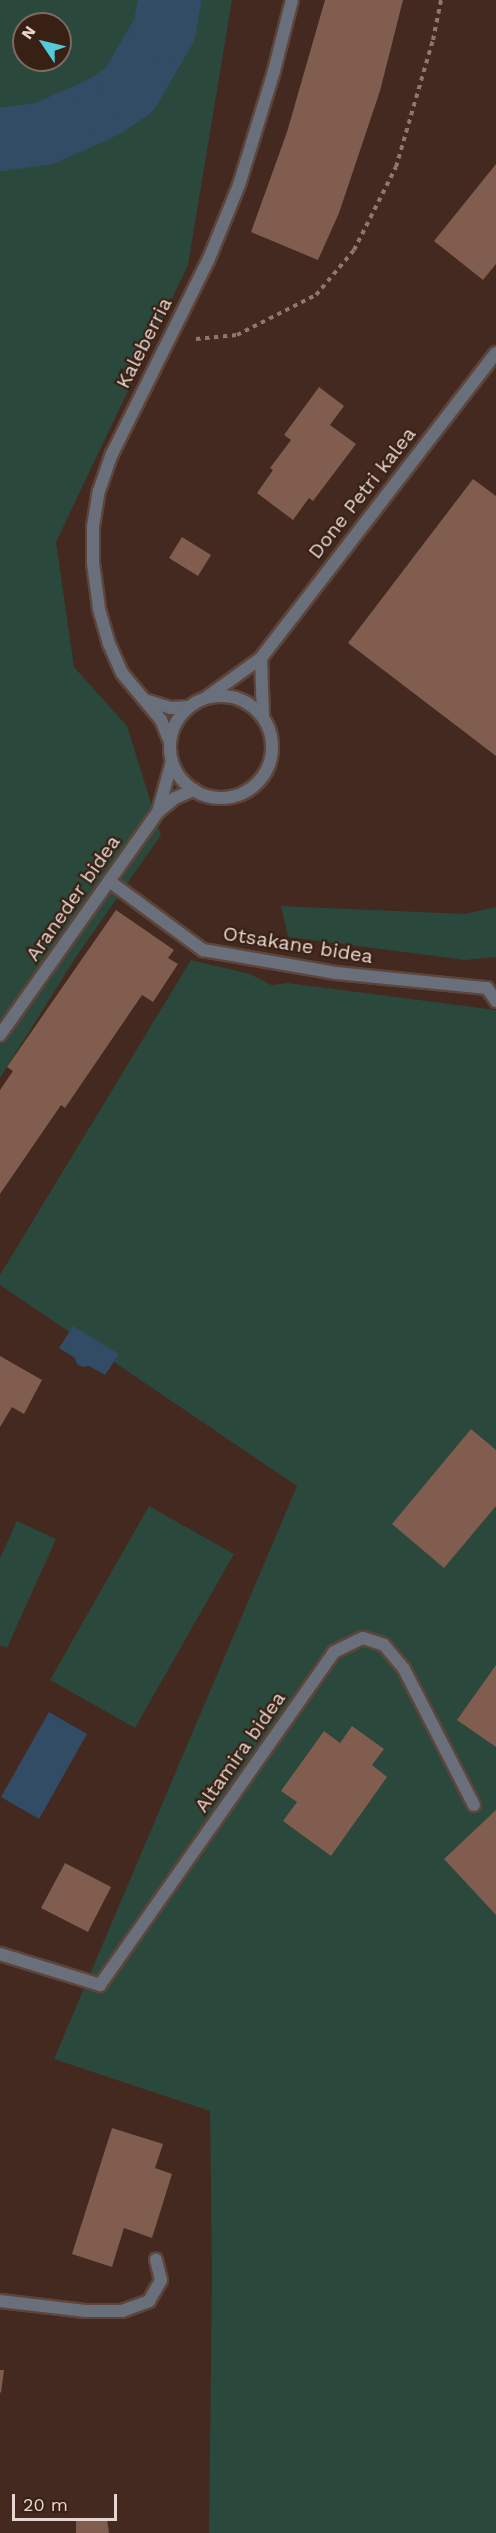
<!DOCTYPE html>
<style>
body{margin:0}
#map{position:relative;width:496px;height:2533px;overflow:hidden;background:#43291f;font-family:"Work Sans",sans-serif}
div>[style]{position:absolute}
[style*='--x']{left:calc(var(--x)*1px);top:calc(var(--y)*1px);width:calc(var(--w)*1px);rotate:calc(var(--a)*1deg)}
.green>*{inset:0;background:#2a483b}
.water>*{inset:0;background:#314c64}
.river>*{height:63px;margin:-31.5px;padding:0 31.5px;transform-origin:31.5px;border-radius:31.5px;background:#314c64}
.building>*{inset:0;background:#805d4e}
.path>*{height:4px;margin-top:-2px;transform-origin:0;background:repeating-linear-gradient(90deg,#8d776f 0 4.5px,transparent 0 9px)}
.roads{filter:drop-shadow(2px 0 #5d453b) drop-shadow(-2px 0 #5d453b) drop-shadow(0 2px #5d453b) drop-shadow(0 -2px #5d453b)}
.service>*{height:12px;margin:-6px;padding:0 6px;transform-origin:6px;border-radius:6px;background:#696f7b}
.minor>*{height:12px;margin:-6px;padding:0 6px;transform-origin:6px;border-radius:6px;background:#696f7b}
.tertiary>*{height:12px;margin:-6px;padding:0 6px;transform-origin:6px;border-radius:6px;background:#696f7b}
.tertiary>.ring{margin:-6px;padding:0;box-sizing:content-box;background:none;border:12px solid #696f7b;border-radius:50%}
span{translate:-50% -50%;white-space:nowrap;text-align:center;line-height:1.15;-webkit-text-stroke:4.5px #382015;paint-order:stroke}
.street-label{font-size:20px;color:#e7d6cf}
.north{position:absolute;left:12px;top:12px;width:60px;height:60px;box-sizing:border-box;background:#382015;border:2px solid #7e695f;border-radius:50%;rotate:305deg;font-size:16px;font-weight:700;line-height:24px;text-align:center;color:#e7d6cf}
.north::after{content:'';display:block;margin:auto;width:21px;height:27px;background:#53cbdb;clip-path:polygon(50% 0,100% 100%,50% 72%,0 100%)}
.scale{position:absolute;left:12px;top:2494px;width:105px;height:27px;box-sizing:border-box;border:3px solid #e7d6cf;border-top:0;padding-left:8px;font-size:18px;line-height:21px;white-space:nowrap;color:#e7d6cf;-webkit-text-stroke:4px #382015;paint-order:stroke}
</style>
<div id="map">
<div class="green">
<div style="clip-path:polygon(evenodd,0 0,232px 0,188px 265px,56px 542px,74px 667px,127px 726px,161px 835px,76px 957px,0 1078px,0 0,24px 24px,60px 24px,60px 60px,24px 60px,24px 24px)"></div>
<div style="clip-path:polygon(281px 906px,465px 914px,496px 907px,496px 957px,465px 960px,288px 937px)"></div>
<div style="clip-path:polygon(191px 960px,250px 974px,271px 985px,288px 983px,496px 1010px,496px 2533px,209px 2533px,212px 2275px,210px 2111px,54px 2059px,297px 1486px,0 1285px,0 1275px)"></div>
<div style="clip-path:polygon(149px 1506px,234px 1554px,135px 1728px,50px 1680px)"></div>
<div style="clip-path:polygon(17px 1521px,56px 1539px,7px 1648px,0 1645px,0 1558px)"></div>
</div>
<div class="water">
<div style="clip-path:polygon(73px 1326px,119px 1354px,105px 1375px,89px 1366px,83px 1367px,77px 1364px,75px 1358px,59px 1348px)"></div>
<div style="clip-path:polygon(49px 1712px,87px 1734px,39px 1819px,1px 1797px)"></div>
</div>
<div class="river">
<div style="--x:0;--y:139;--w:44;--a:-7.8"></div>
<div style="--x:44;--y:133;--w:66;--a:-24.2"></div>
<div style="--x:104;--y:106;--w:30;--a:-34"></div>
<div style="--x:129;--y:89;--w:69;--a:-59.7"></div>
<div style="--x:164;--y:29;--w:29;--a:-80"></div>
</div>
<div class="building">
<div style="clip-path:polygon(325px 0,403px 0,380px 91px,339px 213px,318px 260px,251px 232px,287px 132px)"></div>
<div style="clip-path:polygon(496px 164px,496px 264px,483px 280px,434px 241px)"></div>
<div style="clip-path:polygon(319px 387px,344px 406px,330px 425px,356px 444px,313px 501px,309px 498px,293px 520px,257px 493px,273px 470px,270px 468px,291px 440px,284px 435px)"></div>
<div style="clip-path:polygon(473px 479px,496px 496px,496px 756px,348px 643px)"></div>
<div style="clip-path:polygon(182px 537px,211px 555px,198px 576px,169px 558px)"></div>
<div style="clip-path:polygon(116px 910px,174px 950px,168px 958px,178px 964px,153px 1002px,142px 995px,65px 1108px,61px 1105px,0 1194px,0 1090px,13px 1071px,7px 1067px)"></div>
<div style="clip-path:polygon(0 1356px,42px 1380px,24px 1414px,12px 1407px,0 1427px)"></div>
<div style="clip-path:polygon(471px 1429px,496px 1450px,496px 1506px,444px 1568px,392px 1524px)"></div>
<div style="clip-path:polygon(496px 1665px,496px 1747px,457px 1720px)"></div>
<div style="clip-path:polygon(352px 1726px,384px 1749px,372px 1765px,387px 1777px,331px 1856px,283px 1821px,297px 1802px,281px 1791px,324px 1731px,340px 1743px)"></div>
<div style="clip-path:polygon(496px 1810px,496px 1915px,444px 1859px)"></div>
<div style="clip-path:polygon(65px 1863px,111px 1887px,88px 1932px,41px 1908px)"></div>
<div style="clip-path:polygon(112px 2128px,163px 2144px,155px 2168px,172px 2174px,152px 2238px,124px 2228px,112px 2267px,72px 2254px)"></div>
<div style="clip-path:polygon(0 2370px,4px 2370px,1px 2393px,0 2392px)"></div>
<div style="clip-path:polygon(107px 2519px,109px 2533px,76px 2533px,76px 2521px)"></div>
</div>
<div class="path">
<div style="--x:196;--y:339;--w:41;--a:-5.6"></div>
<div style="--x:237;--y:335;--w:89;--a:-26.9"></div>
<div style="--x:316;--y:295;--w:59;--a:-49.8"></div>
<div style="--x:354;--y:250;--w:93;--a:-63.2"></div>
<div style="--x:396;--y:167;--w:132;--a:-73.8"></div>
<div style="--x:433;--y:40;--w:41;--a:-78.7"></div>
</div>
<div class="roads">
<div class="service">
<div style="--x:109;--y:881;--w:117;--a:36.3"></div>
<div style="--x:203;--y:950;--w:135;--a:9.8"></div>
<div style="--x:336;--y:973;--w:152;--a:5.7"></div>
<div style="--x:487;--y:988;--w:16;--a:55"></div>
</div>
<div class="minor">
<div style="--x:148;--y:701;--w:24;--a:17"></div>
<div style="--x:171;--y:708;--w:17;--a:-3"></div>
<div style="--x:170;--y:742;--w:24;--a:-112"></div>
<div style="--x:161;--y:720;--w:61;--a:-129.7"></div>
<div style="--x:122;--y:673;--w:32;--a:-114"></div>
<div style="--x:109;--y:644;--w:37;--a:-106"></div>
<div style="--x:99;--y:608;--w:45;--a:-97.6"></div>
<div style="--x:93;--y:563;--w:36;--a:-90"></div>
<div style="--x:93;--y:527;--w:36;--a:-81"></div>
<div style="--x:99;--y:491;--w:39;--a:-71"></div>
<div style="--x:112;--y:454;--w:216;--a:-63.6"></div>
<div style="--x:208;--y:261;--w:82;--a:-67.8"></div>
<div style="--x:239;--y:185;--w:119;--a:-72.9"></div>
<div style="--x:274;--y:71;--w:73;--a:-75.8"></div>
<div style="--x:0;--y:1954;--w:105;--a:17.2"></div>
<div style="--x:100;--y:1985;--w:407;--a:-54.9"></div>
<div style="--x:334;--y:1652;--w:32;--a:-26"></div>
<div style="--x:363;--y:1638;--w:22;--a:18"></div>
<div style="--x:384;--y:1645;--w:31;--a:50"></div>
<div style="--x:404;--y:1669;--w:153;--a:62.8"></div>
<div style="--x:0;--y:2301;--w:86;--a:6.7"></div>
<div style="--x:85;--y:2311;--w:37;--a:0"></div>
<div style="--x:122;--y:2311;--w:29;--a:-20"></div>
<div style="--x:149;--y:2301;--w:24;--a:-60"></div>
<div style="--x:161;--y:2280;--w:21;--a:-104"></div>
</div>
<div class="tertiary">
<div style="--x:261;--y:658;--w:58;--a:88"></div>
<div class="ring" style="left:170px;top:696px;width:90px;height:90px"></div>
<div style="--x:207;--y:697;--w:67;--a:-35.8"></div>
<div style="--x:261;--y:658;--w:385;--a:-52.4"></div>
<div style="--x:158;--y:812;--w:53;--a:-74.6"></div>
<div style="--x:0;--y:1035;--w:272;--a:-54.7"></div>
<div style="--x:157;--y:813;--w:23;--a:-40"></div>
<div style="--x:175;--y:798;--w:21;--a:-23"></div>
</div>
</div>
<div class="street-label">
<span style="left:144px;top:343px;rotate:-63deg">Kaleberria</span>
<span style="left:362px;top:493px;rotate:-52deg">Done Petri kalea</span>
<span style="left:73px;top:898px;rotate:-55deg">Araneder bidea</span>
<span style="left:298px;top:945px;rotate:9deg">Otsakane bidea</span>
<span style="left:240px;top:1752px;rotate:-55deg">Altamira bidea</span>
</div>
<div class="north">N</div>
<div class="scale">20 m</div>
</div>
